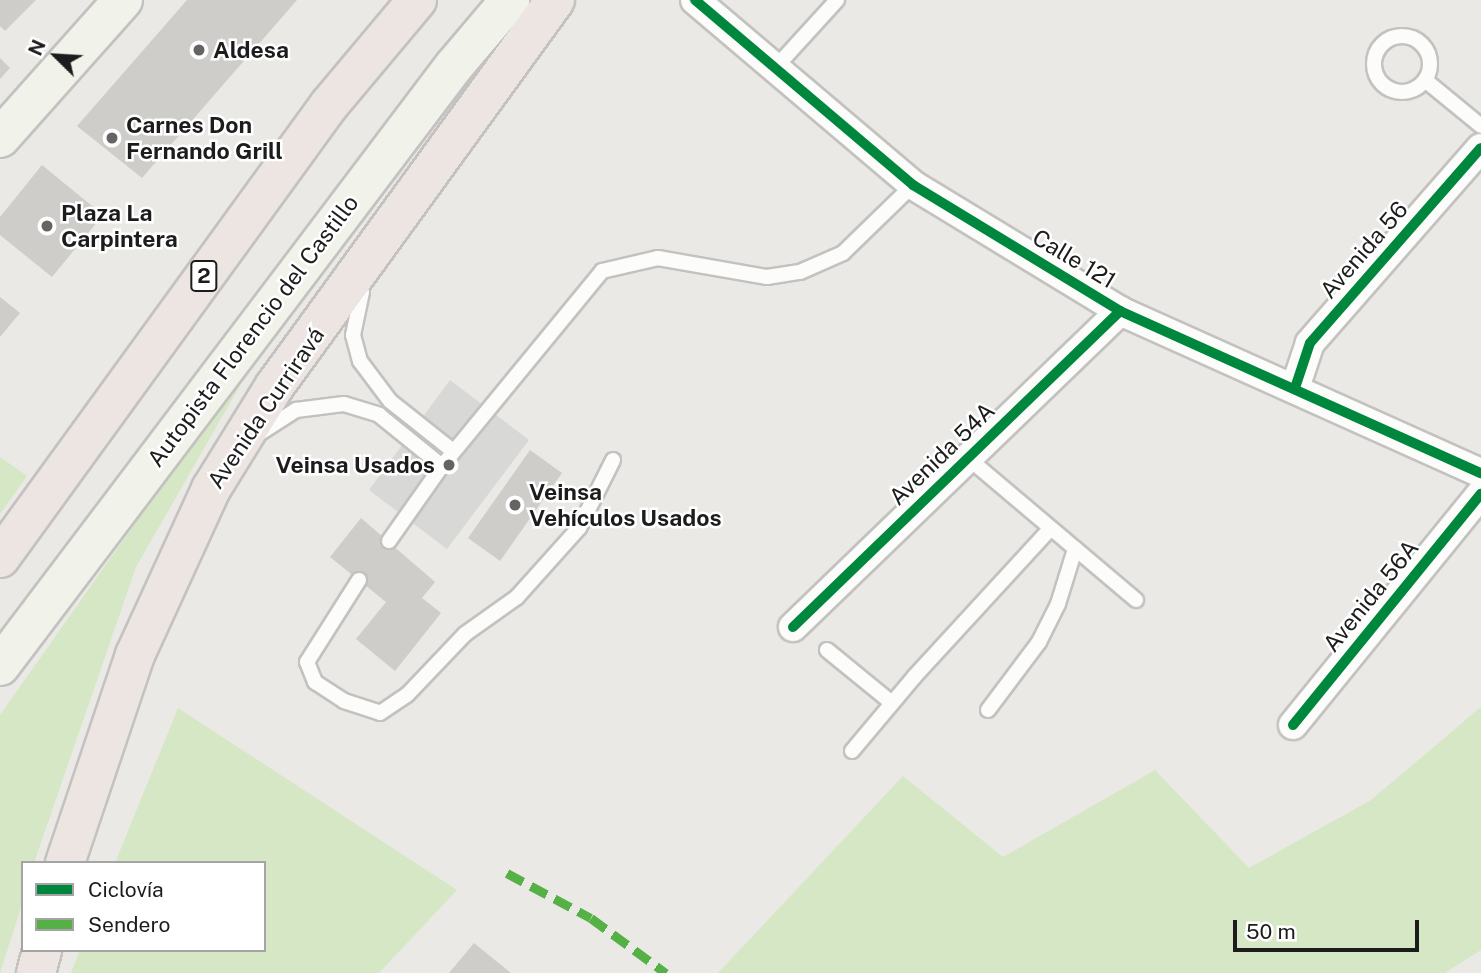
<!DOCTYPE html>
<meta charset="utf-8">
<style>
body{margin:0}
#map{position:relative;width:1481px;height:973px;overflow:hidden;background:#eae9e5;font-family:"Public Sans",sans-serif}
div>[style]{position:absolute}
[style*='--x']{left:calc(var(--x)*1px);top:calc(var(--y)*1px);width:calc(var(--w)*1px);rotate:calc(var(--a)*1deg)}
.religious>*{inset:0;background:#d8d8d6}
.grass>*{inset:0;background:#d6e7c5}
.building>*{inset:0;background:#cecdca}
.roads{filter:drop-shadow(2px 0 #c3c2c1) drop-shadow(-2px 0 #c3c2c1) drop-shadow(0 2px #c3c2c1) drop-shadow(0 -2px #c3c2c1)}
.service>*{height:14px;margin:-7px;padding:0 7px;transform-origin:7px;border-radius:7px;background:#fcfcfb}
.service>.ring{margin:-7px;padding:0;box-sizing:content-box;background:none;border:14px solid #fcfcfb;border-radius:50%}
.minor>*{height:28px;margin:-14px;padding:0 14px;transform-origin:14px;border-radius:14px;background:#fcfcfb}
.secondary>*{height:38px;margin:-19px;padding:0 19px;transform-origin:19px;border-radius:19px;background:#f1f2ea}
.trunk>*{height:38px;margin:-19px;padding:0 19px;transform-origin:19px;border-radius:19px;background:#ece5e2}
.quiet>*{height:9px;margin-top:-4.5px;transform-origin:0;background:repeating-linear-gradient(90deg,#55b145 0 18px,transparent 0 27px)}
.cycleway>*{height:10px;margin:-5px;padding:0 5px;transform-origin:5px;border-radius:5px;background:#00873e}
.dots>*{width:19px;height:19px;translate:-50% -50%;box-sizing:border-box;border:4px solid #fff;border-radius:50%}
span{translate:-50% -50%;white-space:nowrap;text-align:center;line-height:1.15;-webkit-text-stroke:5px #fff;paint-order:stroke}
.shield-label span{padding:2px 5px;background:#fff;border:2px solid;border-radius:5px;-webkit-text-stroke-width:0}
.shield-label{font-size:21px;color:#1c1c1c;font-weight:700}
.poi-label{font-size:23px;color:#1c1c1c;font-weight:700}
.left{translate:0 -50%;text-align:left}
.right{translate:-100% -50%;text-align:right}
.street-label{font-size:23px;color:#1c1c1c}
.legend{position:absolute;left:21px;top:861px;width:245px;height:91px;box-sizing:border-box;background:#fff;border:2px solid #a4a4a4;margin:0;padding:9px 12px;list-style:none;font-size:21px;color:#1c1c1c}
.legend li{display:flex;align-items:center;gap:14px;height:35px}
.legend b{width:35px;border:2px solid #a4a4a4}
.north{position:absolute;left:21px;top:21px;width:70px;height:70px;-webkit-text-stroke:5px #fff;paint-order:stroke;rotate:294deg;font-size:19px;font-weight:700;line-height:28px;text-align:center;color:#1c1c1c}
.north::after{content:'';display:block;margin:auto;width:24px;height:32px;background:#1c1c1c;clip-path:polygon(50% 0,100% 100%,50% 72%,0 100%)}
.scale{position:absolute;left:1233px;top:920px;width:186px;height:32px;box-sizing:border-box;border:4px solid #1c1c1c;border-top:0;padding-left:9px;font-size:21px;line-height:24px;white-space:nowrap;color:#1c1c1c;-webkit-text-stroke:5px #fff;paint-order:stroke}
</style>
<div id="map">
<div class="religious">
<div style="clip-path:polygon(450px 380px,529px 440px,447px 549px,369px 490px)"></div>
</div>
<div class="grass">
<div style="clip-path:polygon(276px 323px,136px 567px,34px 863px,23px 863px,23px 901px,0 973px,0 715px)"></div>
<div style="clip-path:polygon(0 457px,27px 476px,0 514px)"></div>
<div style="clip-path:polygon(1481px 707px,1481px 950px,1445px 973px,718px 973px,903px 776px,1003px 857px,1155px 770px,1249px 868px,1371px 800px)"></div>
<div style="clip-path:polygon(178px 708px,457px 890px,379px 973px,71px 973px,80px 950px,264px 950px,264px 863px,115px 863px)"></div>
</div>
<div class="building">
<div style="clip-path:polygon(0 0,36px 0,5px 31px,0 26px)"></div>
<div style="clip-path:polygon(187px 0,297px 0,142px 178px,77px 126px)"></div>
<div style="clip-path:polygon(0 58px,10px 68px,0 79px)"></div>
<div style="clip-path:polygon(42px 165px,103px 215px,52px 277px,0 235px,0 217px)"></div>
<div style="clip-path:polygon(0 297px,20px 313px,0 337px)"></div>
<div style="clip-path:polygon(530px 450px,562px 473px,500px 561px,468px 538px)"></div>
<div style="clip-path:polygon(361px 518px,435px 582px,422px 598px,441px 613px,395px 671px,356px 639px,386px 602px,330px 557px)"></div>
<div style="clip-path:polygon(474px 943px,511px 973px,449px 973px)"></div>
</div>
<div class="roads">
<div class="service">
<div class="ring" style="left:1374px;top:36px;width:42px;height:42px"></div>
<div style="--x:775;--y:68;--w:92;--a:-47.6"></div>
<div style="--x:1425;--y:80;--w:72;--a:39.4"></div>
<div style="--x:362;--y:292;--w:44;--a:101.8"></div>
<div style="--x:353;--y:335;--w:27;--a:75"></div>
<div style="--x:360;--y:361;--w:50;--a:53.1"></div>
<div style="--x:390;--y:401;--w:80;--a:38.4"></div>
<div style="--x:260;--y:433;--w:43;--a:-32.6"></div>
<div style="--x:296;--y:410;--w:48;--a:-7.1"></div>
<div style="--x:344;--y:404;--w:37;--a:17"></div>
<div style="--x:379;--y:415;--w:81;--a:39"></div>
<div style="--x:968;--y:458;--w:220;--a:40.2"></div>
<div style="--x:389;--y:541;--w:92;--a:-54.8"></div>
<div style="--x:442;--y:466;--w:252;--a:-50.6"></div>
<div style="--x:602;--y:271;--w:57;--a:-13.1"></div>
<div style="--x:658;--y:258;--w:111;--a:9.9"></div>
<div style="--x:767;--y:277;--w:33;--a:-9"></div>
<div style="--x:800;--y:272;--w:47;--a:-23.8"></div>
<div style="--x:843;--y:253;--w:98;--a:-44.2"></div>
<div style="--x:359;--y:580;--w:97;--a:122.4"></div>
<div style="--x:307;--y:662;--w:22;--a:68"></div>
<div style="--x:315;--y:682;--w:35;--a:33"></div>
<div style="--x:344;--y:701;--w:38;--a:18"></div>
<div style="--x:380;--y:713;--w:32;--a:-34"></div>
<div style="--x:407;--y:695;--w:84;--a:-46.4"></div>
<div style="--x:465;--y:634;--w:64;--a:-35.4"></div>
<div style="--x:517;--y:597;--w:93;--a:-48.1"></div>
<div style="--x:579;--y:528;--w:76;--a:-63.4"></div>
<div style="--x:827;--y:650;--w:84;--a:39.2"></div>
<div style="--x:988;--y:710;--w:85;--a:-53.1"></div>
<div style="--x:1039;--y:642;--w:42;--a:-63.4"></div>
<div style="--x:1058;--y:604;--w:58;--a:-72.8"></div>
<div style="--x:852;--y:751;--w:97;--a:-50"></div>
<div style="--x:914;--y:677;--w:202;--a:-47.4"></div>
</div>
<div class="minor">
<div style="--x:695;--y:0;--w:286;--a:40.3"></div>
<div style="--x:913;--y:185;--w:242;--a:31.3"></div>
<div style="--x:1120;--y:311;--w:396;--a:24.2"></div>
<div style="--x:1295;--y:388;--w:47;--a:-71.6"></div>
<div style="--x:1310;--y:343;--w:259;--a:-48.8"></div>
<div style="--x:793;--y:627;--w:455;--a:-44"></div>
<div style="--x:1293;--y:725;--w:298;--a:-50.9"></div>
</div>
<div class="secondary">
<div style="--x:0;--y:138;--w:185;--a:-48.3"></div>
<div style="--x:0;--y:666;--w:752;--a:-52.89"></div>
<div style="--x:454;--y:66;--w:87;--a:-49.7"></div>
</div>
<div class="trunk">
<div style="--x:0;--y:558;--w:560;--a:-54.01"></div>
<div style="--x:329;--y:105;--w:137;--a:-50"></div>
<div style="--x:65;--y:863;--w:219;--a:-71.4"></div>
<div style="--x:135;--y:655;--w:183;--a:-65.4"></div>
<div style="--x:211;--y:489;--w:120;--a:-58.3"></div>
<div style="--x:274;--y:387;--w:478;--a:-54"></div>
<div style="--x:36;--y:973;--w:24;--a:-75"></div>
</div>
</div>
<div class="quiet">
<div style="--x:507;--y:873;--w:95;--a:28.2"></div>
<div style="--x:591;--y:918;--w:93;--a:36.3"></div>
</div>
<div class="cycleway">
<div style="--x:695;--y:0;--w:286;--a:40.3"></div>
<div style="--x:913;--y:185;--w:242;--a:31.3"></div>
<div style="--x:1120;--y:311;--w:396;--a:24.2"></div>
<div style="--x:1295;--y:388;--w:47;--a:-71.6"></div>
<div style="--x:1310;--y:343;--w:259;--a:-48.8"></div>
<div style="--x:793;--y:627;--w:455;--a:-44"></div>
<div style="--x:1293;--y:725;--w:298;--a:-50.9"></div>
</div>
<div class="dots">
<div style="left:199px;top:50px;background:#646462"></div>
<div style="left:112px;top:138px;background:#646462"></div>
<div style="left:47px;top:226px;background:#646462"></div>
<div style="left:449px;top:465px;background:#646462"></div>
<div style="left:515px;top:505px;background:#646462"></div>
</div>
<div class="shield-label">
<span style="left:204px;top:276px">2</span>
</div>
<div class="poi-label">
<span class="left" style="left:213px;top:50px">Aldesa</span>
<span class="left" style="left:126px;top:138px">Carnes Don<br>Fernando Grill</span>
<span class="left" style="left:61px;top:226px">Plaza La<br>Carpintera</span>
<span class="right" style="left:435px;top:465px">Veinsa Usados</span>
<span class="left" style="left:529px;top:505px">Veinsa<br>Vehículos Usados</span>
</div>
<div class="street-label">
<span style="left:1364px;top:250px;rotate:-49deg">Avenida 56</span>
<span style="left:1074px;top:259px;rotate:31deg">Calle 121</span>
<span style="left:253px;top:331px;rotate:-53deg">Autopista Florencio del Castillo</span>
<span style="left:266px;top:408px;rotate:-56deg">Avenida Curriravá</span>
<span style="left:942px;top:454px;rotate:-44deg">Avenida 54A</span>
<span style="left:1371px;top:596px;rotate:-51deg">Avenida 56A</span>
</div>
<ul class="legend">
<li><b style="height:9px;background:#00873e"></b>Ciclovía</li>
<li><b style="height:9px;background:#55b145"></b>Sendero</li>
</ul>
<div class="north">N</div>
<div class="scale">50 m</div>
</div>
